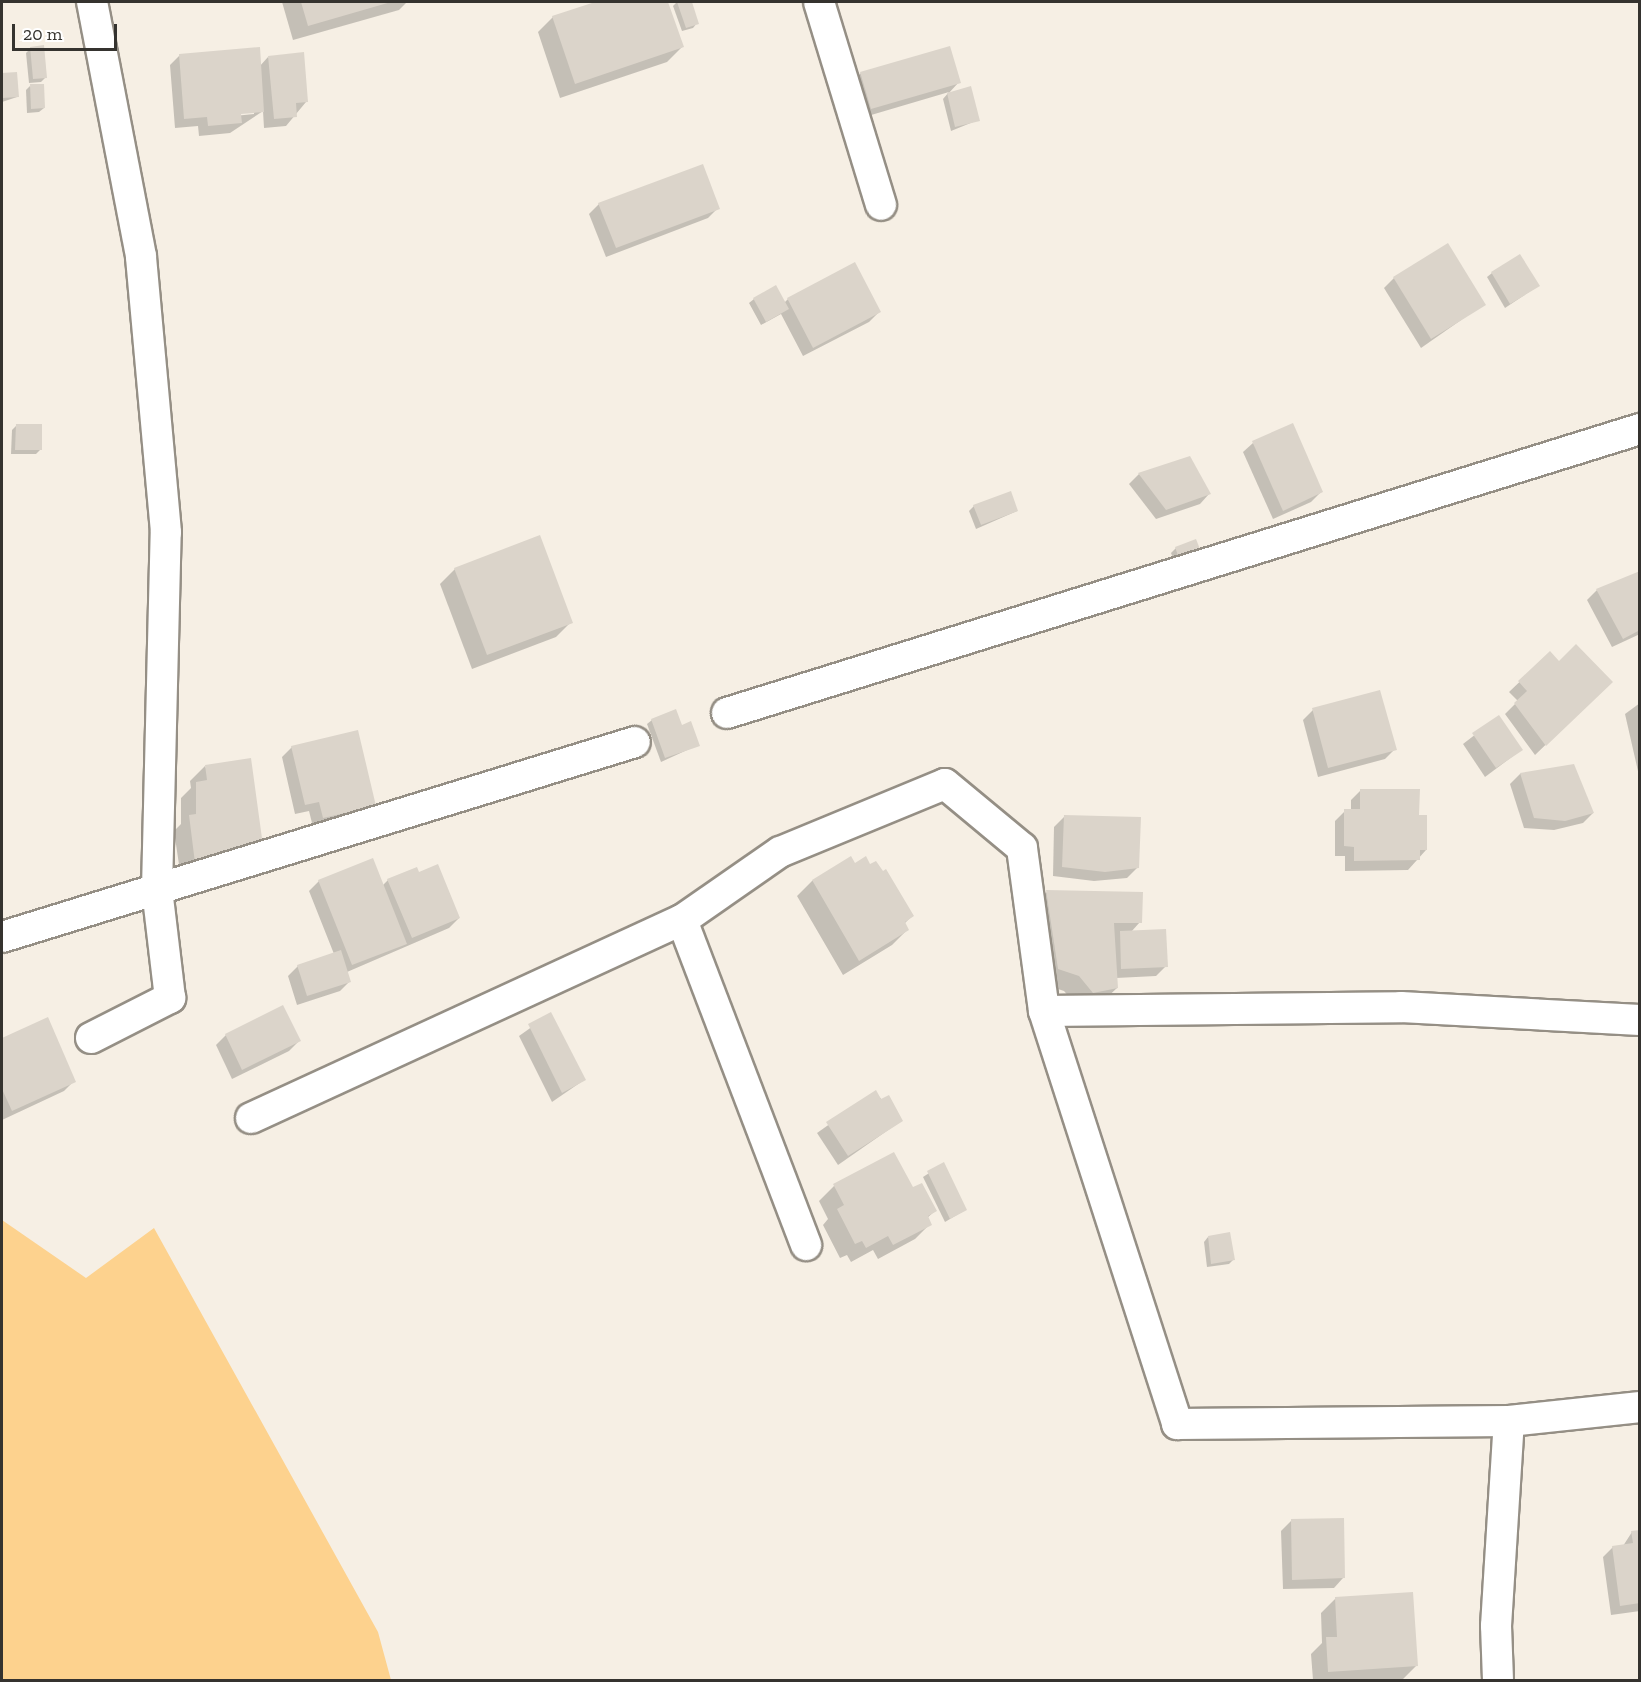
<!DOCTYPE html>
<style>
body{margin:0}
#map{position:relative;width:1641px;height:1682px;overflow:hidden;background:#f6efe4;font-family:"Zilla Slab",serif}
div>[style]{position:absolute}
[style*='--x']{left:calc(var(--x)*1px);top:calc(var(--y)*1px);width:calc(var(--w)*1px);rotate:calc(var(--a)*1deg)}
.green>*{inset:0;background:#fdd28e}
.shadow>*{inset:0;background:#0003}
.building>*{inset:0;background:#dbd4ca}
.roads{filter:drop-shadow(2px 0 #958f85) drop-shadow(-2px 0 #958f85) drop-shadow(0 2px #958f85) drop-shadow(0 -2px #958f85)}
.street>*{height:30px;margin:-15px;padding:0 15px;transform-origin:15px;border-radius:15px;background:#fff}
span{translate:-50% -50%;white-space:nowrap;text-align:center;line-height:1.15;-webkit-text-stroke:6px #fff;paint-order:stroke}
.frame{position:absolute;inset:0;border:3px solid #35332f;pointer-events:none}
.scale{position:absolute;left:12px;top:24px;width:105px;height:27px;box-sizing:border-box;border:3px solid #35332f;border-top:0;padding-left:8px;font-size:18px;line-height:21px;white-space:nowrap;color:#35332f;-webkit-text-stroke:4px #fff;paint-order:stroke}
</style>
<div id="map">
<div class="green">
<div style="clip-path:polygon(2px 1220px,86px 1278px,154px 1228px,378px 1632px,391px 1680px,2px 1680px)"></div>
</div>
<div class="shadow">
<div style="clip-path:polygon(282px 2px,407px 2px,399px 10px,293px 40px)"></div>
<div style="clip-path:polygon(599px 2px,667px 2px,682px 47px,667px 62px,560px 98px,538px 32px,553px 17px)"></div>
<div style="clip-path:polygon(677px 2px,690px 2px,697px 23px,693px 28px,682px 31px,673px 6px)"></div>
<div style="clip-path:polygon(30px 49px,46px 77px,41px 82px,29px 83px,26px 53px)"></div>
<div style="clip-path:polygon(evenodd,180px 55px,259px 67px,268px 57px,306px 102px,286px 126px,264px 128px,263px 111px,230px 133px,199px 136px,198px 126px,175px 128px,170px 65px,180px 55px,254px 111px,254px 114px,234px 116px,233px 113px,254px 111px)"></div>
<div style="clip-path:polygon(861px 73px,959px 82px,948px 94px,978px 120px,951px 131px,943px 99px,949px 92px,861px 118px,851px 83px)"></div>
<div style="clip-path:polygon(15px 74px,17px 97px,2px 102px,2px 75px)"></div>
<div style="clip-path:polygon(30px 86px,44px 108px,39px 112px,27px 113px,26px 90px)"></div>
<div style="clip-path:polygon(599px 204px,718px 208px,708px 218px,606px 257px,589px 214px)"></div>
<div style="clip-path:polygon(1492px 273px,1538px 286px,1505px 308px,1487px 277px)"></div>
<div style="clip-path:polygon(1394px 278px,1484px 304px,1421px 348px,1384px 288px)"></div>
<div style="clip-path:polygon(754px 299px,784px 303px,788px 299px,879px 312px,869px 322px,803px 356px,781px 314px,761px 325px,749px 303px)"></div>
<div style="clip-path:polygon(16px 426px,41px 449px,36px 454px,11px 454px,12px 430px)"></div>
<div style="clip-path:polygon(1253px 443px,1321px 492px,1311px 502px,1273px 519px,1243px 452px)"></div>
<div style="clip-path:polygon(1139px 474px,1209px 494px,1200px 504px,1156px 519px,1129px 484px)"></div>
<div style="clip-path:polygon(974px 506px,1017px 511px,976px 529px,969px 511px)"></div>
<div style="clip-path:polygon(1176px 548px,1203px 561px,1179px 573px,1171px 553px)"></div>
<div style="clip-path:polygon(455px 569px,571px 622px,556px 637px,472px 669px,440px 584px)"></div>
<div style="clip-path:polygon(1640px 573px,1640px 634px,1612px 647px,1587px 600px,1597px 590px)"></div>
<div style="clip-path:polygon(1550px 653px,1559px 663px,1611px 682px,1535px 755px,1505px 714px,1518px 701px,1509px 692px)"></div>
<div style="clip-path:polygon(1640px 703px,1640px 780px,1625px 714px)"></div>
<div style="clip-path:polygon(1313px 710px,1395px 749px,1385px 759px,1318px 777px,1303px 720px)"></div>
<div style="clip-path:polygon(1498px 717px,1521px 750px,1485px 777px,1463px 744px)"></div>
<div style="clip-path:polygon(652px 720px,682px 727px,698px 745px,661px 762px,647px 724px)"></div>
<div style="clip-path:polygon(292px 747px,374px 806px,364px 816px,313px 827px,309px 811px,295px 814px,282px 757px)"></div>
<div style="clip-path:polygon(1573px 765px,1593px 813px,1583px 823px,1554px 830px,1524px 828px,1510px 784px,1520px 774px)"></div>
<div style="clip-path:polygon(205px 766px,247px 868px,181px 878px,174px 831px,181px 824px,181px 798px,191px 788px,190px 781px)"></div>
<div style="clip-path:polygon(1361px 790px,1418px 817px,1426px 850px,1408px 870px,1345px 871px,1345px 856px,1335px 856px,1335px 821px,1345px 811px,1351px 811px,1351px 800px)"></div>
<div style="clip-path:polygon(1064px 817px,1137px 868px,1127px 878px,1094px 881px,1053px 876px,1054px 827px)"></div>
<div style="clip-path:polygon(851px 858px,855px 865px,882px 873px,912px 916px,904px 924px,907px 930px,892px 945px,843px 975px,797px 896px,812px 881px)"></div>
<div style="clip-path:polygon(388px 880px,459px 918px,449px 928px,347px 972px,350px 981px,340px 991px,297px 1005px,288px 976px,298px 966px,334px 954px,309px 891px,319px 881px,382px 886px)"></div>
<div style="clip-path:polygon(1047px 892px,1140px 922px,1131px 932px,1166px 966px,1156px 976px,1116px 978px,1117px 988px,1101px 1003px,1078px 1007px,1064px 991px,1043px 984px,1032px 906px)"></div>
<div style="clip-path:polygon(550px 1014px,584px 1080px,552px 1102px,519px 1036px)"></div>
<div style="clip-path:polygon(47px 1019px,74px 1081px,64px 1091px,2px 1120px,2px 1040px)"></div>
<div style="clip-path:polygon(226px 1035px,299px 1041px,289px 1051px,232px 1079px,216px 1045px)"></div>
<div style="clip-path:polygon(875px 1092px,901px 1121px,838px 1165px,817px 1133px)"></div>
<div style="clip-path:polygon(894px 1154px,912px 1189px,935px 1211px,927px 1218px,930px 1224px,915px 1239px,878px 1259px,873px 1250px,851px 1262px,847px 1255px,840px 1258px,823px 1225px,828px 1219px,819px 1201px,834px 1186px)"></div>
<div style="clip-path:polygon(943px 1164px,965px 1210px,945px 1222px,923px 1177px)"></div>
<div style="clip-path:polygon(1208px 1237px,1233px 1260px,1229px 1264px,1207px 1267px,1204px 1242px)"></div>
<div style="clip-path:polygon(1291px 1521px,1343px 1578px,1334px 1588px,1283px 1589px,1281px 1531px)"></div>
<div style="clip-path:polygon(1640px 1531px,1640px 1611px,1611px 1615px,1603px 1557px,1613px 1547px,1623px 1546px,1632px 1532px)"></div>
<div style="clip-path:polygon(1336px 1598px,1416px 1666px,1402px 1680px,1313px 1680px,1311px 1654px,1322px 1643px,1321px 1613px)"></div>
</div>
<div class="building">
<div style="clip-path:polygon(301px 2px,391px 2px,308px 26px)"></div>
<div style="clip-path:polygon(595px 2px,668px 2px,684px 47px,575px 84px,552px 16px)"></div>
<div style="clip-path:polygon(677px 2px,692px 2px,699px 24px,686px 28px)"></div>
<div style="clip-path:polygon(44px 45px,47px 78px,33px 79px,30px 47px)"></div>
<div style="clip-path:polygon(950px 46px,961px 83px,871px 109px,860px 72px)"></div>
<div style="clip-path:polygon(260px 47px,264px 112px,241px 114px,242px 123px,208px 126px,207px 117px,184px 119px,179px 54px)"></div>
<div style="clip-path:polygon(304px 52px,308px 102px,296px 103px,297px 117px,274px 119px,268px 56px)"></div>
<div style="clip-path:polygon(17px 72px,19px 97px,2px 98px,2px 73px)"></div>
<div style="clip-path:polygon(30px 84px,44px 84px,45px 108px,31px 109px)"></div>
<div style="clip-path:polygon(971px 86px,980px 121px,955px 127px,947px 93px)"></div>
<div style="clip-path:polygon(703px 164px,720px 209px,616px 248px,598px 203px)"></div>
<div style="clip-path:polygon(1448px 243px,1486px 305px,1431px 339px,1393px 277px)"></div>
<div style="clip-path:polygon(1520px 254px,1540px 286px,1510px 304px,1491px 272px)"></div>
<div style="clip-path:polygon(855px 262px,881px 312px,813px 348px,787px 298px)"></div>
<div style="clip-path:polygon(776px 285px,789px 309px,766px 322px,753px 298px)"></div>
<div style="clip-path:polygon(1293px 423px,1323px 492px,1283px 511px,1252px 441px)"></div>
<div style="clip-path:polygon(16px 424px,42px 424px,42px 450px,15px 450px)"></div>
<div style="clip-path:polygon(1190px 456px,1211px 494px,1166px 510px,1138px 473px)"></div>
<div style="clip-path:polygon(1011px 491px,1018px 511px,981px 525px,973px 505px)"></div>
<div style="clip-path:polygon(540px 535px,573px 623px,487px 655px,454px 568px)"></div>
<div style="clip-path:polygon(1196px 539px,1205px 562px,1183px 570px,1175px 547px)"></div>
<div style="clip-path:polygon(1640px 571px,1640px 630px,1623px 639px,1596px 589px)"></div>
<div style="clip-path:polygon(1576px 644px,1613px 682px,1546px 746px,1514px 703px,1527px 691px,1518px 681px,1550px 651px,1559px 661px)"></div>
<div style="clip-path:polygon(1380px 690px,1397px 750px,1328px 768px,1312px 708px)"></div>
<div style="clip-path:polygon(676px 709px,682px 725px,691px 721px,700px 746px,665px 758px,651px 719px)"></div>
<div style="clip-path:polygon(1499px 715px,1523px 750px,1496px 768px,1472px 733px)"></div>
<div style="clip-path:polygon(358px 730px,376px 806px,323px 818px,319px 802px,305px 805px,291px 746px)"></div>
<div style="clip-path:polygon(251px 758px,264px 853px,195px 863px,189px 815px,196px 814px,196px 782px,207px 780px,205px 765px)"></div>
<div style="clip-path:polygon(1574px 764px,1594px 813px,1565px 821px,1534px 818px,1520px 773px)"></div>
<div style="clip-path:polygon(1360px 789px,1420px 789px,1419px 815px,1427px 815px,1427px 850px,1420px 850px,1420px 860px,1354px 861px,1354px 847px,1344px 846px,1344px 809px,1360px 809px)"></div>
<div style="clip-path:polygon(1064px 815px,1141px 817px,1139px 868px,1105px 872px,1062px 867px)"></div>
<div style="clip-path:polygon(851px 856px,855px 863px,866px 856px,870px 864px,876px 861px,883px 871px,886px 869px,914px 916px,905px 922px,909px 930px,859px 961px,812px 880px)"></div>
<div style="clip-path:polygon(373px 858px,407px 944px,352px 965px,318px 880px)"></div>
<div style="clip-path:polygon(438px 864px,460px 918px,412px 938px,387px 879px,417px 867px,419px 872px)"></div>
<div style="clip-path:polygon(1046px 890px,1143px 892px,1142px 923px,1114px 923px,1118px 988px,1093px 993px,1079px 976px,1058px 969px)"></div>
<div style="clip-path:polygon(1166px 929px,1168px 967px,1121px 969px,1120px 931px)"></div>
<div style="clip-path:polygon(341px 950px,351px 982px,307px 996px,297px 965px)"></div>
<div style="clip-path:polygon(283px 1005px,301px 1041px,242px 1070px,225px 1034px)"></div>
<div style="clip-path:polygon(551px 1012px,586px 1080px,562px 1093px,528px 1024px)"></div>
<div style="clip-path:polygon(48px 1017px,76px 1082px,12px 1111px,2px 1089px,2px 1038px)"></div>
<div style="clip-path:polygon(876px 1090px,881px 1099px,889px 1095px,903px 1121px,848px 1156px,826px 1122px)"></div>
<div style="clip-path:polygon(894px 1152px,913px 1187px,922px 1183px,937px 1211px,928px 1216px,932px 1225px,893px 1245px,888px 1236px,866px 1248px,862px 1241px,855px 1244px,837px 1209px,844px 1205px,833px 1184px)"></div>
<div style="clip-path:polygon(944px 1162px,967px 1210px,950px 1219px,927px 1171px)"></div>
<div style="clip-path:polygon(1230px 1232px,1235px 1260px,1211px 1264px,1208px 1236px)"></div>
<div style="clip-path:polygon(1344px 1518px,1345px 1578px,1292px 1580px,1291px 1519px)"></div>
<div style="clip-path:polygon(1640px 1530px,1640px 1603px,1620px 1606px,1612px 1546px,1633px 1543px,1631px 1531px)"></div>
<div style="clip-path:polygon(1413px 1592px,1418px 1666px,1328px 1672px,1326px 1637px,1337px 1637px,1335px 1597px)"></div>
</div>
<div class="roads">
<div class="street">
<div style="--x:819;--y:2;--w:212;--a:73"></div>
<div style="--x:727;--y:713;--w:956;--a:-17.28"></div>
<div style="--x:682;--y:920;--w:348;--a:69.1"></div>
<div style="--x:2;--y:937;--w:662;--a:-17.12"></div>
<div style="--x:1044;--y:1011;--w:434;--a:72.1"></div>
<div style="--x:1177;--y:1424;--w:332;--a:-0.5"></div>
<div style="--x:1509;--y:1421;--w:132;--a:-6.1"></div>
<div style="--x:91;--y:1038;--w:89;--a:-26.9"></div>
<div style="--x:170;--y:998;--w:110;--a:-96.8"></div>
<div style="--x:157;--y:889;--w:357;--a:-88.6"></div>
<div style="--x:166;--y:532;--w:277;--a:-95.2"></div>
<div style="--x:141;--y:256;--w:259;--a:-100.9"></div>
<div style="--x:251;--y:1118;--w:474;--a:-24.7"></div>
<div style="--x:682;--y:920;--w:119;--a:-34.8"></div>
<div style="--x:780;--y:852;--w:178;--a:-22.4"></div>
<div style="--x:945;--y:784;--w:100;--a:39.7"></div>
<div style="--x:1022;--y:848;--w:164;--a:82.3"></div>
<div style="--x:1044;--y:1011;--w:357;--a:-0.6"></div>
<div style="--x:1401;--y:1007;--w:239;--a:3.1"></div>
<div style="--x:1498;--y:1680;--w:54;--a:-92.1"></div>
<div style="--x:1496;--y:1626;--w:205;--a:-86.4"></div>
</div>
</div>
<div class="frame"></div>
<div class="scale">20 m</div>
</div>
